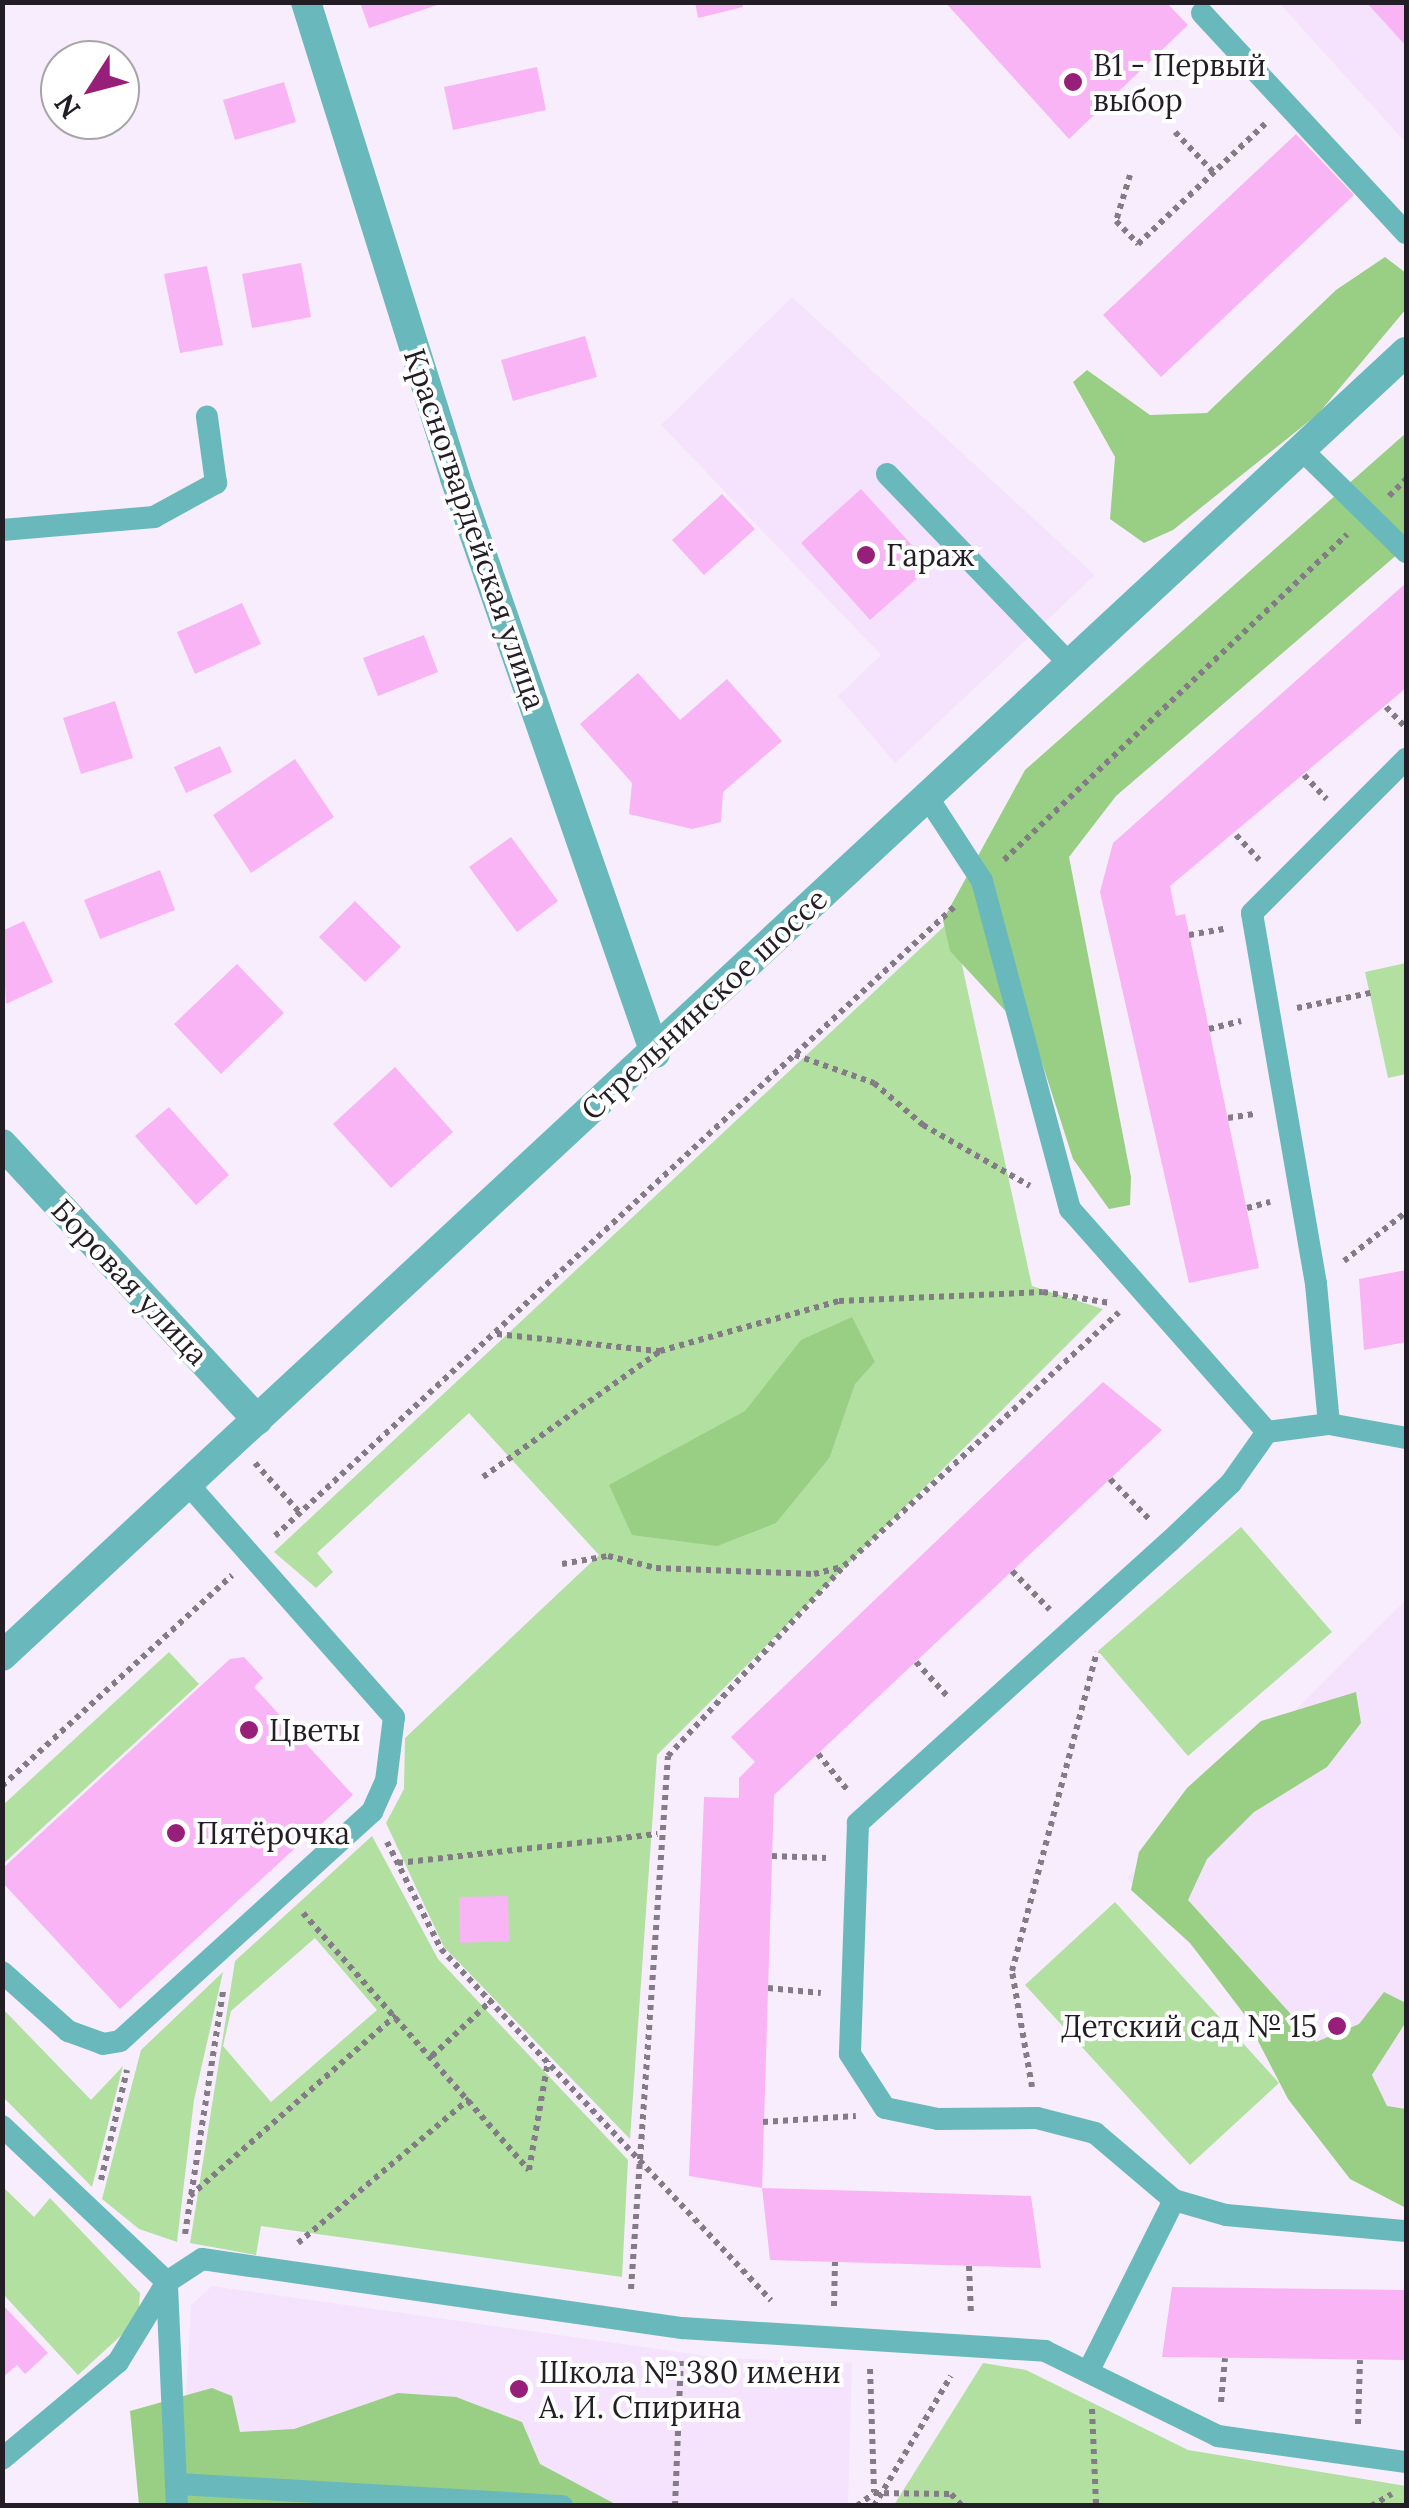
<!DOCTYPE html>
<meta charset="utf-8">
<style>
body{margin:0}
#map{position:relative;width:1409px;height:2508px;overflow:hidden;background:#f8edfd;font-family:Lora,serif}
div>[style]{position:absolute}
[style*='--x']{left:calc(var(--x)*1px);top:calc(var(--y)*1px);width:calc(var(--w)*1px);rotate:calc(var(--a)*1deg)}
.built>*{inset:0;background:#f5e3fd}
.green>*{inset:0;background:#b2e0a1}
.forest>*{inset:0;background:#99cf84}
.building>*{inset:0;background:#f9b4f6}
.path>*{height:6px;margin-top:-3px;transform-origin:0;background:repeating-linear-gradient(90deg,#837b86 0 5px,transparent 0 10px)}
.service>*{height:22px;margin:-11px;padding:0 11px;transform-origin:11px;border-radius:11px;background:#69b9bc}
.minor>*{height:30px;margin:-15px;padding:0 15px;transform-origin:15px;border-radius:15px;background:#69b9bc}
.dots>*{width:28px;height:28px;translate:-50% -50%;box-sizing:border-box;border:5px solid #fff;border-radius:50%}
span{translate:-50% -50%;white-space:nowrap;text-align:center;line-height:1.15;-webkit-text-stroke:8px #fff;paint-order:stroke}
.poi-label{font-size:30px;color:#231e25}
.left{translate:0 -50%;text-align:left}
.right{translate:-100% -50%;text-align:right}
.street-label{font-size:30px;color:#231e25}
.frame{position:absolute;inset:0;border:5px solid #231e25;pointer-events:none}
.north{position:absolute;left:40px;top:40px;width:100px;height:100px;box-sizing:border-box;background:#fff;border:2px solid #a7a5a8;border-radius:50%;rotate:234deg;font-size:28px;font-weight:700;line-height:40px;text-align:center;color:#231e25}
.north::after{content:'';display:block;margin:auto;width:35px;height:45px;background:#971e79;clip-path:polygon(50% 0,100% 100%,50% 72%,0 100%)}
</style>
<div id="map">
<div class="built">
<div style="clip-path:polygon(1279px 3px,1406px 3px,1406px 143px)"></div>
<div style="clip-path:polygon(792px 297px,1095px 575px,895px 763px,838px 696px,881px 655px,661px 425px)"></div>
<div style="clip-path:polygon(1406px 1600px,1406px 2174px,1127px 1878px)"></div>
<div style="clip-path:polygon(212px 2286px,721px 2358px,852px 2363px,848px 2505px,148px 2506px,185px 2414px,191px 2305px)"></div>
</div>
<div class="green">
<div style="clip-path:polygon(evenodd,952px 919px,1032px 1286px,1103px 1309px,657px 1755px,630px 2139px,444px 1947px,386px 1823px,404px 1789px,405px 1738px,599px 1555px,469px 1413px,317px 1553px,333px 1572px,316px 1588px,274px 1552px,952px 919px,875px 1362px,855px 1383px,830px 1457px,686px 1443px,875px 1362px)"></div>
<div style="clip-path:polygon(1406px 963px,1406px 1074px,1388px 1078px,1365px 972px)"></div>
<div style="clip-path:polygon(1241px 1527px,1332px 1632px,1188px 1756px,1098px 1651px)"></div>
<div style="clip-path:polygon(169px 1652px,199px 1684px,3px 1864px,3px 1805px)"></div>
<div style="clip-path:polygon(evenodd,372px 1836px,438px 1959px,628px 2160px,622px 2277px,261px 2226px,256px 2255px,190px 2243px,235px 1961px,372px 1836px,315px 1938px,377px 2010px,271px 2102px,223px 2046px,231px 2011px,315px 1938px)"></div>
<div style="clip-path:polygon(1115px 1902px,1279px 2083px,1190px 2165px,1025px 1985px)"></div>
<div style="clip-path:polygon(223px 1972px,194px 2100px,177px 2242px,139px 2229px,102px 2199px,141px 2050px)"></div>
<div style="clip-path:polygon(3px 2009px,91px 2100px,123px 2066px,92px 2187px,3px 2097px)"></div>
<div style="clip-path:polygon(2px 2186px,34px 2217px,50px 2198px,140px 2293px,138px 2320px,78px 2375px,3px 2294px)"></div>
<div style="clip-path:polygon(983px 2363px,1026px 2370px,1188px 2450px,1406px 2486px,1406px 2505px,894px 2505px)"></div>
</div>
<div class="forest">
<div style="clip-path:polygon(1385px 257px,1406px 273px,1406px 309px,1318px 414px,1173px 530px,1144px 543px,1110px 519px,1115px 457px,1073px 382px,1087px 370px,1150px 415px,1207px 413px,1336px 290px)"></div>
<div style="clip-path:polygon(1406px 433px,1406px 547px,1116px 796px,1069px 857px,1131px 1177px,1130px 1205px,1109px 1209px,1073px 1159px,1036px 1044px,950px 951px,943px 920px,1025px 770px)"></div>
<div style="clip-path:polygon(852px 1317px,875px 1362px,855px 1384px,830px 1457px,776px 1523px,717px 1546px,632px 1535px,609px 1485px,745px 1411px,801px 1340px)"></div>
<div style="clip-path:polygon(1356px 1692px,1361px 1723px,1327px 1767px,1254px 1812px,1207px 1859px,1188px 1900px,1316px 2042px,1359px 2024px,1384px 1992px,1406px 2003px,1406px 2022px,1372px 2075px,1387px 2106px,1406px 2109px,1406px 2208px,1350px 2179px,1288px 2099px,1244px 2014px,1190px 1943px,1131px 1890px,1139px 1852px,1187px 1788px,1261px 1721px)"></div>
<div style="clip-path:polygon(212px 2388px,232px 2396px,240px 2432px,294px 2429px,398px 2393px,456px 2397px,522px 2422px,540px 2464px,617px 2505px,139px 2505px,130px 2411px)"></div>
</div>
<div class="building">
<div style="clip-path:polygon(360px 2px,443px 2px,443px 3px,369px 28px)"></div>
<div style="clip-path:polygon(695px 2px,742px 2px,743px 7px,698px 18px)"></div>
<div style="clip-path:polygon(945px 2px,1166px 2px,1188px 25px,1069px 139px)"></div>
<div style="clip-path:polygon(1366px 2px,1406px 2px,1406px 46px)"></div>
<div style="clip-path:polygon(537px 67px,546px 110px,453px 130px,444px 87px)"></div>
<div style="clip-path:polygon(284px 82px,296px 122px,235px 140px,223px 100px)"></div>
<div style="clip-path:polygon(1296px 134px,1354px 195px,1161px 377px,1103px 315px)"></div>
<div style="clip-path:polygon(301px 263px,311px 317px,252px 328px,242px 274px)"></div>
<div style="clip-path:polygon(207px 266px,223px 345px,180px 353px,164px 274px)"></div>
<div style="clip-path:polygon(585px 336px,597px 377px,513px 401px,501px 360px)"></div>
<div style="clip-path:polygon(861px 489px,931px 566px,870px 620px,801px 543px)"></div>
<div style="clip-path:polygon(722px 494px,755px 529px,704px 575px,672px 540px)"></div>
<div style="clip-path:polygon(1406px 583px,1406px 688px,1170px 886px,1176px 916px,1185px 914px,1259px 1268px,1189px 1283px,1100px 892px,1113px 843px)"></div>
<div style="clip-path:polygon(242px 603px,261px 644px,195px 674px,177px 632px)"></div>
<div style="clip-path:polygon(424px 635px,438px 672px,378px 696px,363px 658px)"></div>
<div style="clip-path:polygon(638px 673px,680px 720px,727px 679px,782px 741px,723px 792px,721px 822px,692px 829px,629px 814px,632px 783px,580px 724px)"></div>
<div style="clip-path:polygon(115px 701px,133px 758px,81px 774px,63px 718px)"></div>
<div style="clip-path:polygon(220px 746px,232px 772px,186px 793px,174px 767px)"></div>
<div style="clip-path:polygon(295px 759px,334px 817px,251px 873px,213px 815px)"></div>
<div style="clip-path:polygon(511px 837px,558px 901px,517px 932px,469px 867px)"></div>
<div style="clip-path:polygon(160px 870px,175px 910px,100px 939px,84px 900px)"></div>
<div style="clip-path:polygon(355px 901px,401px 947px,365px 982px,319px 937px)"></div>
<div style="clip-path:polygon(24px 921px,53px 982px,6px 1004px,2px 931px)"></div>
<div style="clip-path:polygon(237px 964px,284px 1013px,221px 1074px,174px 1024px)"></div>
<div style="clip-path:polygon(395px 1067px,453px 1132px,391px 1188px,333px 1124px)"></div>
<div style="clip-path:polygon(169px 1107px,229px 1175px,196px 1205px,135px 1136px)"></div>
<div style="clip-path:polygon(1406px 1270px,1406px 1342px,1364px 1350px,1359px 1279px)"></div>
<div style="clip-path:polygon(1103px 1382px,1162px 1430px,774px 1795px,762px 2188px,689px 2176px,704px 1797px,739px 1798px,739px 1778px,755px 1762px,731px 1737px)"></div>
<div style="clip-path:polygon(244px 1657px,263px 1678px,254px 1687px,353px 1795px,120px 2009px,2px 1882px,2px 1869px,230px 1659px)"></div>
<div style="clip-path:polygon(508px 1896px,509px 1941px,460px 1943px,459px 1897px)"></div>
<div style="clip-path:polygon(762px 2188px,1031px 2196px,1041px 2268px,770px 2260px)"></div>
<div style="clip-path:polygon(1172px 2287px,1406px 2290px,1406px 2360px,1162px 2357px)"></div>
<div style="clip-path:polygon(2px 2304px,48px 2353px,25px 2374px,17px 2365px,2px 2378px)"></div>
</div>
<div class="path">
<div style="--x:1175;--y:132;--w:57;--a:46.4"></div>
<div style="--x:1130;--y:175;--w:48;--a:106.9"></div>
<div style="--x:1116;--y:221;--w:32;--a:46"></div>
<div style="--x:1138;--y:244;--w:175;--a:-43.4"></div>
<div style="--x:1389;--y:496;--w:24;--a:-45"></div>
<div style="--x:1386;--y:707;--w:29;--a:46"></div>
<div style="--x:1304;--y:775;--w:33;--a:47"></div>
<div style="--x:1236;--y:835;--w:34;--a:47"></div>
<div style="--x:1004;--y:860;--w:473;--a:-43.5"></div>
<div style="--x:1189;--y:935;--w:35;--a:-10"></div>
<div style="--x:1297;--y:1008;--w:75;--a:-11.6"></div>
<div style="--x:1209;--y:1029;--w:33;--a:-14"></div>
<div style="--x:795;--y:1055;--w:84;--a:19.5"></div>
<div style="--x:874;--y:1083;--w:65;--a:40.6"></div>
<div style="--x:923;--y:1125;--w:123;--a:29.7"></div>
<div style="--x:1228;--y:1118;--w:26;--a:-9"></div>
<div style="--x:1247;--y:1208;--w:24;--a:-15"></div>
<div style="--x:1344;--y:1261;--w:79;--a:-38.3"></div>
<div style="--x:497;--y:1334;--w:164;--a:6"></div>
<div style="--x:660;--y:1351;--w:186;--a:-15.6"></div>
<div style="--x:839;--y:1301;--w:204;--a:-2.5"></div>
<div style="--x:1043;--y:1292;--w:68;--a:9.3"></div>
<div style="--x:255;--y:1463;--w:67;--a:48"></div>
<div style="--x:483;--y:1477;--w:216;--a:-35.4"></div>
<div style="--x:1110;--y:1479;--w:59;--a:45.7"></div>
<div style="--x:275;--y:1536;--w:927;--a:-42.81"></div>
<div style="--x:562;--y:1564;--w:47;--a:-9.9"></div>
<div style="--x:608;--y:1556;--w:49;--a:14"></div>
<div style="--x:656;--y:1568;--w:158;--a:2.2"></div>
<div style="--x:814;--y:1574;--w:29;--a:-14"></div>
<div style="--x:1012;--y:1571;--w:54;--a:45.7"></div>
<div style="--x:916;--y:1662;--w:49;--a:47.5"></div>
<div style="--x:818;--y:1754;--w:49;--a:50.8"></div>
<div style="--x:2;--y:1786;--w:312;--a:-42.5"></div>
<div style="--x:387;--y:1842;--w:120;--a:63.2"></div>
<div style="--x:441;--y:1949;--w:482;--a:46.8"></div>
<div style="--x:772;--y:1856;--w:54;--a:2.1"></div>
<div style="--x:398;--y:1863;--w:261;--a:-6.4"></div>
<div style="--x:303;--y:1913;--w:342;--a:48.7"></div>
<div style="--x:529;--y:2170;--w:111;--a:-80.1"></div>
<div style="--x:768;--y:1988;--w:53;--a:5.4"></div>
<div style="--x:432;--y:2056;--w:83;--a:-43.1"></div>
<div style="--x:1032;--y:2087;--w:118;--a:-99.8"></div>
<div style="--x:1012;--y:1971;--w:330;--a:-75.1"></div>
<div style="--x:763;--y:2122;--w:93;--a:-3.7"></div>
<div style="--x:101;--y:2180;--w:113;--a:-76.7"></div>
<div style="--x:190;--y:2196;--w:274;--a:-41.3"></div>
<div style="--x:185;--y:2234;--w:247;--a:-81.1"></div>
<div style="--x:298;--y:2243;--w:224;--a:-40.1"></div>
<div style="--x:969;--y:2266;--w:49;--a:87.7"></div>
<div style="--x:631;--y:2289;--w:534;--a:-86.03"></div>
<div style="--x:668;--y:1756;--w:259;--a:-47.2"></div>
<div style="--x:844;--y:1566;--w:374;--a:-42.7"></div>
<div style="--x:834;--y:2306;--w:44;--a:-88.7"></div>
<div style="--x:870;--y:2369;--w:123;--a:88.1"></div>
<div style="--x:1221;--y:2402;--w:44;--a:-84.8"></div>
<div style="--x:1092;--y:2409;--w:97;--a:87.6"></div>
<div style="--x:1358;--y:2424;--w:64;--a:-88.2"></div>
<div style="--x:675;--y:2506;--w:149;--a:-87.7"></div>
<div style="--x:857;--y:2506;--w:21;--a:-37"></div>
<div style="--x:874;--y:2493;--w:77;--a:0.7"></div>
<div style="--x:951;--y:2494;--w:16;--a:47"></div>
<div style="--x:874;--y:2506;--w:151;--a:-59.4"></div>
<div style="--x:1371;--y:2506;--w:24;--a:-30"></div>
</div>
<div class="service">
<div style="--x:1202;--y:13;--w:300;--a:47.2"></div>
<div style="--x:1302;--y:450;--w:146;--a:44.4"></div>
<div style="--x:887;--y:474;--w:262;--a:46.1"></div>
<div style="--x:2;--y:530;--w:153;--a:-4.9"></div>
<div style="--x:154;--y:517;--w:71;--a:-28.7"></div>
<div style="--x:216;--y:483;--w:67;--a:-97.8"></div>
<div style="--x:926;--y:795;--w:103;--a:56.9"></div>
<div style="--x:982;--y:881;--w:340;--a:75"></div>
<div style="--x:1070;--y:1209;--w:298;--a:48.5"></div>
<div style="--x:1267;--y:1432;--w:62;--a:125.2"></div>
<div style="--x:1231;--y:1483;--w:84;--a:136.4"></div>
<div style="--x:1170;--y:1541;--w:421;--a:137.9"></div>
<div style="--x:858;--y:1823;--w:231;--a:92"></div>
<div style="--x:850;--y:2054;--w:64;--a:57.1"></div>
<div style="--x:885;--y:2108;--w:54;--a:11.7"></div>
<div style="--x:938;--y:2119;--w:99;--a:-0.6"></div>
<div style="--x:1037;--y:2118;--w:60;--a:14.5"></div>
<div style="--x:1095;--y:2133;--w:104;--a:40.3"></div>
<div style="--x:1174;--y:2200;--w:54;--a:16.1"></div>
<div style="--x:1226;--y:2215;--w:181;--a:5.1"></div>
<div style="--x:1329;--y:1424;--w:141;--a:-95.3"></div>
<div style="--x:1316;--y:1284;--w:376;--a:-99.8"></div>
<div style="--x:1252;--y:913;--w:218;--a:-45"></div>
<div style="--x:1267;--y:1432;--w:63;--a:-7.4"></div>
<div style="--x:1329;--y:1424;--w:78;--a:10.3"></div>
<div style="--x:2;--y:1972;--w:89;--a:41.8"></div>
<div style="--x:68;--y:2031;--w:37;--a:20"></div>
<div style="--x:103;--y:2044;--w:17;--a:-10"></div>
<div style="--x:120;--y:2041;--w:341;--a:-42.3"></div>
<div style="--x:372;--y:1812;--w:34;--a:-66"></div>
<div style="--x:386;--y:1781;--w:64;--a:-82.9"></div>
<div style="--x:394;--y:1717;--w:311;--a:-131.5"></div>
<div style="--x:2;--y:2126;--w:227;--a:43.4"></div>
<div style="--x:167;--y:2282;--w:94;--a:121.5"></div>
<div style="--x:118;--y:2362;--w:151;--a:140.1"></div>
<div style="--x:1090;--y:2368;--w:188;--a:-63.4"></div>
<div style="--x:178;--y:2484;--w:385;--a:3.3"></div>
<div style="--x:177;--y:2506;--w:224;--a:-92.6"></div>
<div style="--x:167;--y:2282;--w:42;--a:-33.3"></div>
<div style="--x:202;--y:2259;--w:485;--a:8.2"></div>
<div style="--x:682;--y:2328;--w:364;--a:3.6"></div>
<div style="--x:1045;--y:2351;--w:193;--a:26.2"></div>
<div style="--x:1218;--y:2436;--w:190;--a:7.9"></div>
</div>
<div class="minor">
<div style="--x:306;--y:2;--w:499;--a:72.6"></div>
<div style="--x:455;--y:478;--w:609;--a:70.82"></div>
<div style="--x:2;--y:1144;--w:376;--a:47.2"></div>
<div style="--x:2;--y:1656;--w:1916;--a:-42.89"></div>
</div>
<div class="dots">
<div style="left:1073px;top:82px;background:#971e79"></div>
<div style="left:866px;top:555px;background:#971e79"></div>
<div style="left:249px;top:1730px;background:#971e79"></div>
<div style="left:176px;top:1833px;background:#971e79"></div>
<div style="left:1337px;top:2026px;background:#971e79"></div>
<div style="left:519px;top:2389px;background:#971e79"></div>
</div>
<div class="poi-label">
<span class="left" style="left:1093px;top:82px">В1 - Первый<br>выбор</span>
<span class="left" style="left:886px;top:555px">Гараж</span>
<span class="left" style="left:269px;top:1730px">Цветы</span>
<span class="left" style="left:196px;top:1833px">Пятёрочка</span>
<span class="right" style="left:1317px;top:2026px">Детский сад № 15</span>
<span class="left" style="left:539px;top:2389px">Школа № 380 имени<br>А. И. Спирина</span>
</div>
<div class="street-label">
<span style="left:475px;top:529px;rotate:71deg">Красногвардейская улица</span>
<span style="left:704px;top:1004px;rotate:-43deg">Стрельнинское шоссе</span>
<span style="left:130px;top:1282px;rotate:47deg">Боровая улица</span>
</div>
<div class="frame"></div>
<div class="north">N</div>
</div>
